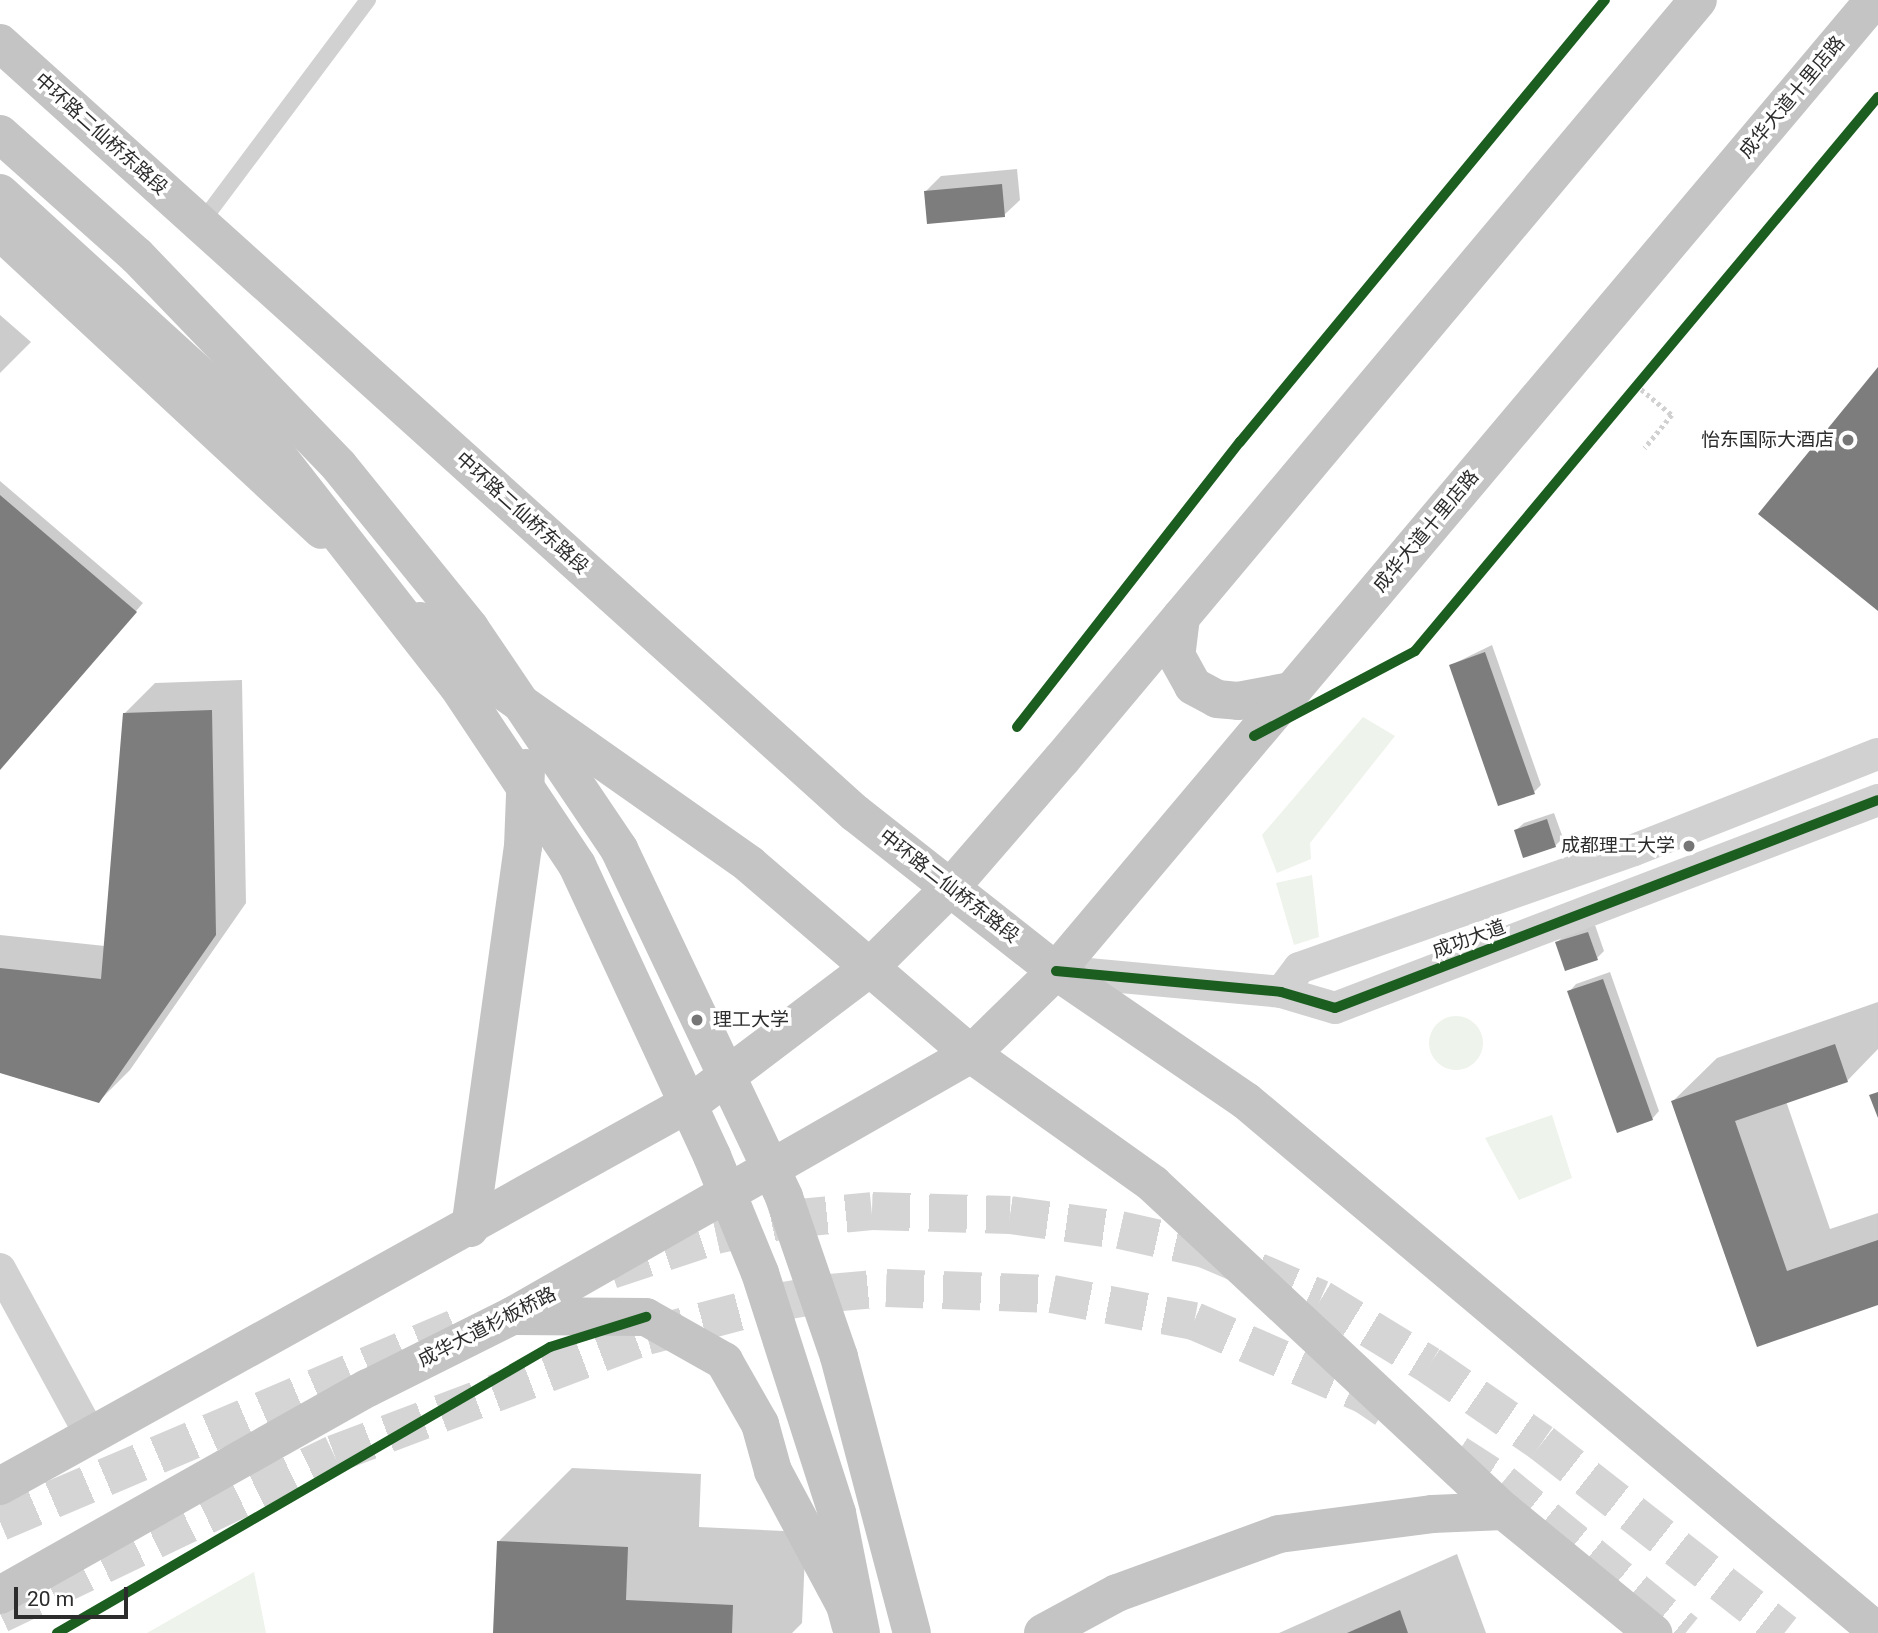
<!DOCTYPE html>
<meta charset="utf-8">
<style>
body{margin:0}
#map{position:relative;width:1878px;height:1633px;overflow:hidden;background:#fff;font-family:Roboto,"Noto Sans SC",sans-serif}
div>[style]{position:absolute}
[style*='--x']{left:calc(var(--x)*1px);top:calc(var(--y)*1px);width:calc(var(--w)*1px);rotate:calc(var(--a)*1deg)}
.green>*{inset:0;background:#eef3eb}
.round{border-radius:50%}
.shadow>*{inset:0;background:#0003}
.building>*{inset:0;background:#7d7d7d}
.primary-tunnel>*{height:38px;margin-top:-19px;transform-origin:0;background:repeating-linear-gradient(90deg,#d5d5d5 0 38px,transparent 0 57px)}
.path>*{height:4.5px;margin-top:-2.25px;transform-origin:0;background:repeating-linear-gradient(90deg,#d1d1d1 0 3.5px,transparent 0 7px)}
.service>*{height:16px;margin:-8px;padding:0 8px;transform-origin:8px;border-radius:8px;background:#d1d1d1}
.minor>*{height:32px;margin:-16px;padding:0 16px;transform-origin:16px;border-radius:16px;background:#d1d1d1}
.primary>*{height:38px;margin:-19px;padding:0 19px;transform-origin:19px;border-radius:19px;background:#c4c4c4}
.primary-bridge>*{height:38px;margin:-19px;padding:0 19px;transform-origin:19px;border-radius:19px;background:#c4c4c4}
.cycleway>*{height:10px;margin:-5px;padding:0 5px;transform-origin:5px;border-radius:5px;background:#1b5e20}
.dots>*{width:19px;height:19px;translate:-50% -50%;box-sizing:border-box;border:4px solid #fff;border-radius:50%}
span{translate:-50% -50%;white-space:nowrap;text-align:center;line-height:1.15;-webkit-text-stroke:7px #fff;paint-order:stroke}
.street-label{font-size:19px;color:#2c2c2c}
.poi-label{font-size:19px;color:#2c2c2c}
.right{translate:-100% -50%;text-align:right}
.left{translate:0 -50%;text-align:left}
.scale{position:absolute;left:14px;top:1587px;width:114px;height:32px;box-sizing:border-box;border:4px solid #2c2c2c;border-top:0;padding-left:9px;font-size:21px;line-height:24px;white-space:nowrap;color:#2c2c2c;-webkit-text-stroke:5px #fff;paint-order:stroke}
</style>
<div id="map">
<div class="green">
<div style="clip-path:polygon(1363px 717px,1395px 736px,1310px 843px,1311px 859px,1277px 873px,1262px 835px)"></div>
<div style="clip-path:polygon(1312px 875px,1319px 937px,1294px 945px,1276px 883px)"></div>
<div class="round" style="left:1429px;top:1016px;width:54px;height:54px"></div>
<div style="clip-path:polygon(1552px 1115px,1572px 1178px,1519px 1200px,1485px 1138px)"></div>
<div style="clip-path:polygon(254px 1572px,266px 1633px,147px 1633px)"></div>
</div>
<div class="shadow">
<div style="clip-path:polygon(1017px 169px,1020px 200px,1004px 215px,926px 191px,941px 176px)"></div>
<div style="clip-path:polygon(0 315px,31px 342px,0 373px)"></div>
<div style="clip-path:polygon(0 481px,143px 603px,0 768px)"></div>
<div style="clip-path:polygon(1492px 645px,1541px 785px,1534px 792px,1451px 665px)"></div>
<div style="clip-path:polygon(242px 680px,246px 903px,130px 1070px,99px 1101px,0 1071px,0 935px,105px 946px,124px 714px,155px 683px)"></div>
<div style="clip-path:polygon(1554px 813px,1563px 838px,1555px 846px,1516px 830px,1524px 823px)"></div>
<div style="clip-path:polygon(1595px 925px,1604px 951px,1597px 958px,1557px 942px,1565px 935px)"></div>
<div style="clip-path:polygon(1610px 972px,1659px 1111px,1652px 1119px,1569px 992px,1576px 984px)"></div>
<div style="clip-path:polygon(1878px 1002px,1878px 1049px,1847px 1081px,1786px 1101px,1830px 1229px,1878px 1213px,1878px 1303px,1758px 1345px,1673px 1101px,1717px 1058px)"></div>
<div style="clip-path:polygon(572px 1468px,701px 1474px,699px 1527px,806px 1532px,802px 1623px,792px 1633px,495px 1633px,498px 1542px)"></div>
<div style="clip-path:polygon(1457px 1554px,1486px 1633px,1279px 1633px)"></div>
</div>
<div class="building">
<div style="clip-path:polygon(1002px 184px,1005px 217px,927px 224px,924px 191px)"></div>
<div style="clip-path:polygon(1878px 367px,1878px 611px,1758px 514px)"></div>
<div style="clip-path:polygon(0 495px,137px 612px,0 770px)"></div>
<div style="clip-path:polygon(1485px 652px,1535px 794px,1498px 806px,1449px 665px)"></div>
<div style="clip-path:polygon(212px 710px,216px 935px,99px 1103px,0 1073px,0 968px,101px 979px,123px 713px)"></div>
<div style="clip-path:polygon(1547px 819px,1556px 847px,1523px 858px,1514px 830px)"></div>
<div style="clip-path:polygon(1588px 932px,1598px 960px,1565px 971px,1555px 942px)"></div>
<div style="clip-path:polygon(1603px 979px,1653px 1120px,1617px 1133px,1567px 991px)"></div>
<div style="clip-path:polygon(1835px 1044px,1848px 1082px,1735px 1121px,1787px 1271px,1878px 1240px,1878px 1305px,1757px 1347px,1671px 1101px)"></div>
<div style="clip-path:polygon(1878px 1092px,1878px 1118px,1869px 1095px)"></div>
<div style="clip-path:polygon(497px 1541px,628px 1547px,626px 1600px,733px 1605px,732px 1633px,493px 1633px)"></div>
<div style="clip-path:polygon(1400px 1610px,1408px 1633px,1347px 1633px)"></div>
</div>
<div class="primary-tunnel">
<div style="--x:611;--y:1270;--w:111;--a:-18.4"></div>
<div style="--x:716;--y:1235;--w:75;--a:-12.4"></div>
<div style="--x:789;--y:1219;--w:83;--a:-5.5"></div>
<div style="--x:872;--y:1211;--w:138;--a:1.7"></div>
<div style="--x:1010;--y:1215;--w:111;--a:7.8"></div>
<div style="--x:1120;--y:1230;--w:87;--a:12.6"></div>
<div style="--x:1205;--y:1249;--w:126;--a:23.3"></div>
<div style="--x:1321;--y:1299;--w:127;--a:31.4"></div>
<div style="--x:1429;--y:1365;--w:137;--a:34.6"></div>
<div style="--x:1542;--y:1443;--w:308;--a:38"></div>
<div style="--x:1457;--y:1454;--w:54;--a:32.8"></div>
<div style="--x:1502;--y:1483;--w:237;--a:39.2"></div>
<div style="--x:0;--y:1522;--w:503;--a:-23.05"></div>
<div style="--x:0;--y:1614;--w:370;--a:-25.6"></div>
<div style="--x:334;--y:1454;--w:335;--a:-20.7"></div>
<div style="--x:647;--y:1336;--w:129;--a:-14.8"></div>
<div style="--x:772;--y:1303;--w:59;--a:-9.8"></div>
<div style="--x:830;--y:1293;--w:56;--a:-5.1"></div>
<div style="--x:886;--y:1288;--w:166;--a:2.1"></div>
<div style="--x:1052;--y:1294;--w:145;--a:10.8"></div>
<div style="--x:1194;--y:1321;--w:186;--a:23.4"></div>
<div style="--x:1365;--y:1395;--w:25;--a:34"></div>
</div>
<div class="path">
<div style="--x:1636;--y:385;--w:47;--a:39.8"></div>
<div style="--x:1672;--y:415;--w:43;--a:129.3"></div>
</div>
<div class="service">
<div style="--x:201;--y:223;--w:279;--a:-53.2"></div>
</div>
<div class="minor">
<div style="--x:1056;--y:971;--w:226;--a:5.3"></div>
<div style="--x:1281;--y:992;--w:56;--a:16.5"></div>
<div style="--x:1335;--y:1008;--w:581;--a:-20.96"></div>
<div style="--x:1281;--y:992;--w:30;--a:-53"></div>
<div style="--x:1299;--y:968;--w:355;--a:-19.4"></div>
<div style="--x:1634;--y:850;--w:262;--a:-21.5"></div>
<div style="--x:0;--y:1269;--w:190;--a:61.4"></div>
</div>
<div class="primary">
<div style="--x:0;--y:43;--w:1151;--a:42.01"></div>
<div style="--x:855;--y:813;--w:256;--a:38.2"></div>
<div style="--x:1056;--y:971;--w:230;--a:34.4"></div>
<div style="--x:1246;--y:1101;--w:825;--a:40.04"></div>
<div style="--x:0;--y:231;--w:439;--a:42.9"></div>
<div style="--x:1181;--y:617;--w:38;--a:97"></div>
<div style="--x:1176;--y:655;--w:35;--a:61"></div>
<div style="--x:1193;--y:686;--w:27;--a:28"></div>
<div style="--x:1217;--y:699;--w:21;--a:5"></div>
<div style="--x:1238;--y:701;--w:54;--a:-10.7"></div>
<div style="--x:420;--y:621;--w:71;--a:42.7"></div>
<div style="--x:472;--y:669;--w:339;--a:35.1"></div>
<div style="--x:749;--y:864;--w:292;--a:40.6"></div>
<div style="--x:971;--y:1054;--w:224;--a:35.5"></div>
<div style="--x:1153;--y:1184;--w:480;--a:43"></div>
<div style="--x:1504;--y:1511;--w:193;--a:39.3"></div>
<div style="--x:470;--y:1228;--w:385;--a:-82.1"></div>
<div style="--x:523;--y:847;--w:79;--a:-87.8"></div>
<div style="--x:515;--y:1316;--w:131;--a:0.4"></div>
<div style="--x:646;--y:1317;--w:90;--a:29.4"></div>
<div style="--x:724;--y:1361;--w:73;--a:60.3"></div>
<div style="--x:760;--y:1424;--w:49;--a:74.5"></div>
<div style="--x:773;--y:1471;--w:152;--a:61.8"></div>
<div style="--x:845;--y:1605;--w:20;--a:75"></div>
<div style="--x:0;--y:1486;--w:795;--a:-29.05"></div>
<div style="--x:695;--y:1100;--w:217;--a:-37.1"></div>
<div style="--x:868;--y:969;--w:117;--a:-44.7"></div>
<div style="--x:951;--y:887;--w:169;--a:-49.1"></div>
<div style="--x:1062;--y:759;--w:990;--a:-50.04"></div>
<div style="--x:0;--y:1595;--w:422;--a:-29.4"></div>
<div style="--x:368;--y:1388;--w:161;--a:-26.6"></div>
<div style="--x:512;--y:1316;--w:529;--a:-29.72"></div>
<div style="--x:971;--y:1054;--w:119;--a:-44.3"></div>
<div style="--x:1056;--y:971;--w:1270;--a:-49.89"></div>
<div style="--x:1043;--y:1633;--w:84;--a:-28.4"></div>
<div style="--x:1117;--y:1593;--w:172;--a:-20"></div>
<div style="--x:1279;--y:1534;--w:154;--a:-7.4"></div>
<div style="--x:1432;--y:1514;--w:72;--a:-2.4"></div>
</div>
<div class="primary-bridge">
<div style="--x:0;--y:134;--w:183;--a:41.7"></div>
<div style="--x:137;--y:256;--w:291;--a:46.1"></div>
<div style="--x:339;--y:466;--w:208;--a:51"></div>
<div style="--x:470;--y:628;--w:267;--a:56"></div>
<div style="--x:619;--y:849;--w:385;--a:64.6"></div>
<div style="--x:784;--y:1197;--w:169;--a:71"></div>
<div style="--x:839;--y:1357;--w:285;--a:75.2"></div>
<div style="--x:0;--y:193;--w:341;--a:42.4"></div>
<div style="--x:252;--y:423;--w:333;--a:52"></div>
<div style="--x:457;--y:685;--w:216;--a:56.3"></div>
<div style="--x:577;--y:865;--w:321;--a:65.1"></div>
<div style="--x:712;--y:1156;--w:126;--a:67.7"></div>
<div style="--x:760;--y:1273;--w:252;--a:72.2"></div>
<div style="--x:837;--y:1513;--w:122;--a:78.7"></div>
</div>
<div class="cycleway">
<div style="--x:1017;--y:727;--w:362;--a:-52"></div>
<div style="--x:1240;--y:442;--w:573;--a:-50.45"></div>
<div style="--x:1254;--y:736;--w:182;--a:-27.8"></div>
<div style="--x:1415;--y:651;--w:722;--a:-50.11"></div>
<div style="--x:1056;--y:971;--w:226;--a:5.3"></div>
<div style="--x:1281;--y:992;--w:56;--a:16.5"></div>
<div style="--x:1335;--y:1008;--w:581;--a:-20.96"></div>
<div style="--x:57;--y:1633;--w:570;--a:-30.12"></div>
<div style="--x:550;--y:1347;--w:101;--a:-17.4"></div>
</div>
<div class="dots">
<div style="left:1848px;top:440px;background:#767676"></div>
<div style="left:1689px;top:846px;background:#767676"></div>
<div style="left:697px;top:1020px;background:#767676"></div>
</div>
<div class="street-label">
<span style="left:1792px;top:97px;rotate:-50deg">成华大道十里店路</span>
<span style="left:101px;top:134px;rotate:42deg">中环路二仙桥东路段</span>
<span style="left:522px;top:513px;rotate:42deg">中环路二仙桥东路段</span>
<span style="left:1426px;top:531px;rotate:-50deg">成华大道十里店路</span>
<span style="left:949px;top:886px;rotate:38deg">中环路二仙桥东路段</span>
<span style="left:1469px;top:939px;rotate:-20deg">成功大道</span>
<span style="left:487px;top:1327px;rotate:-27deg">成华大道杉板桥路</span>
</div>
<div class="poi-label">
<span class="right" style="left:1834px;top:440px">怡东国际大酒店</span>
<span class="right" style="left:1675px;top:846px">成都理工大学</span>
<span class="left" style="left:713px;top:1020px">理工大学</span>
</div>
<div class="scale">20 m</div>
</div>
